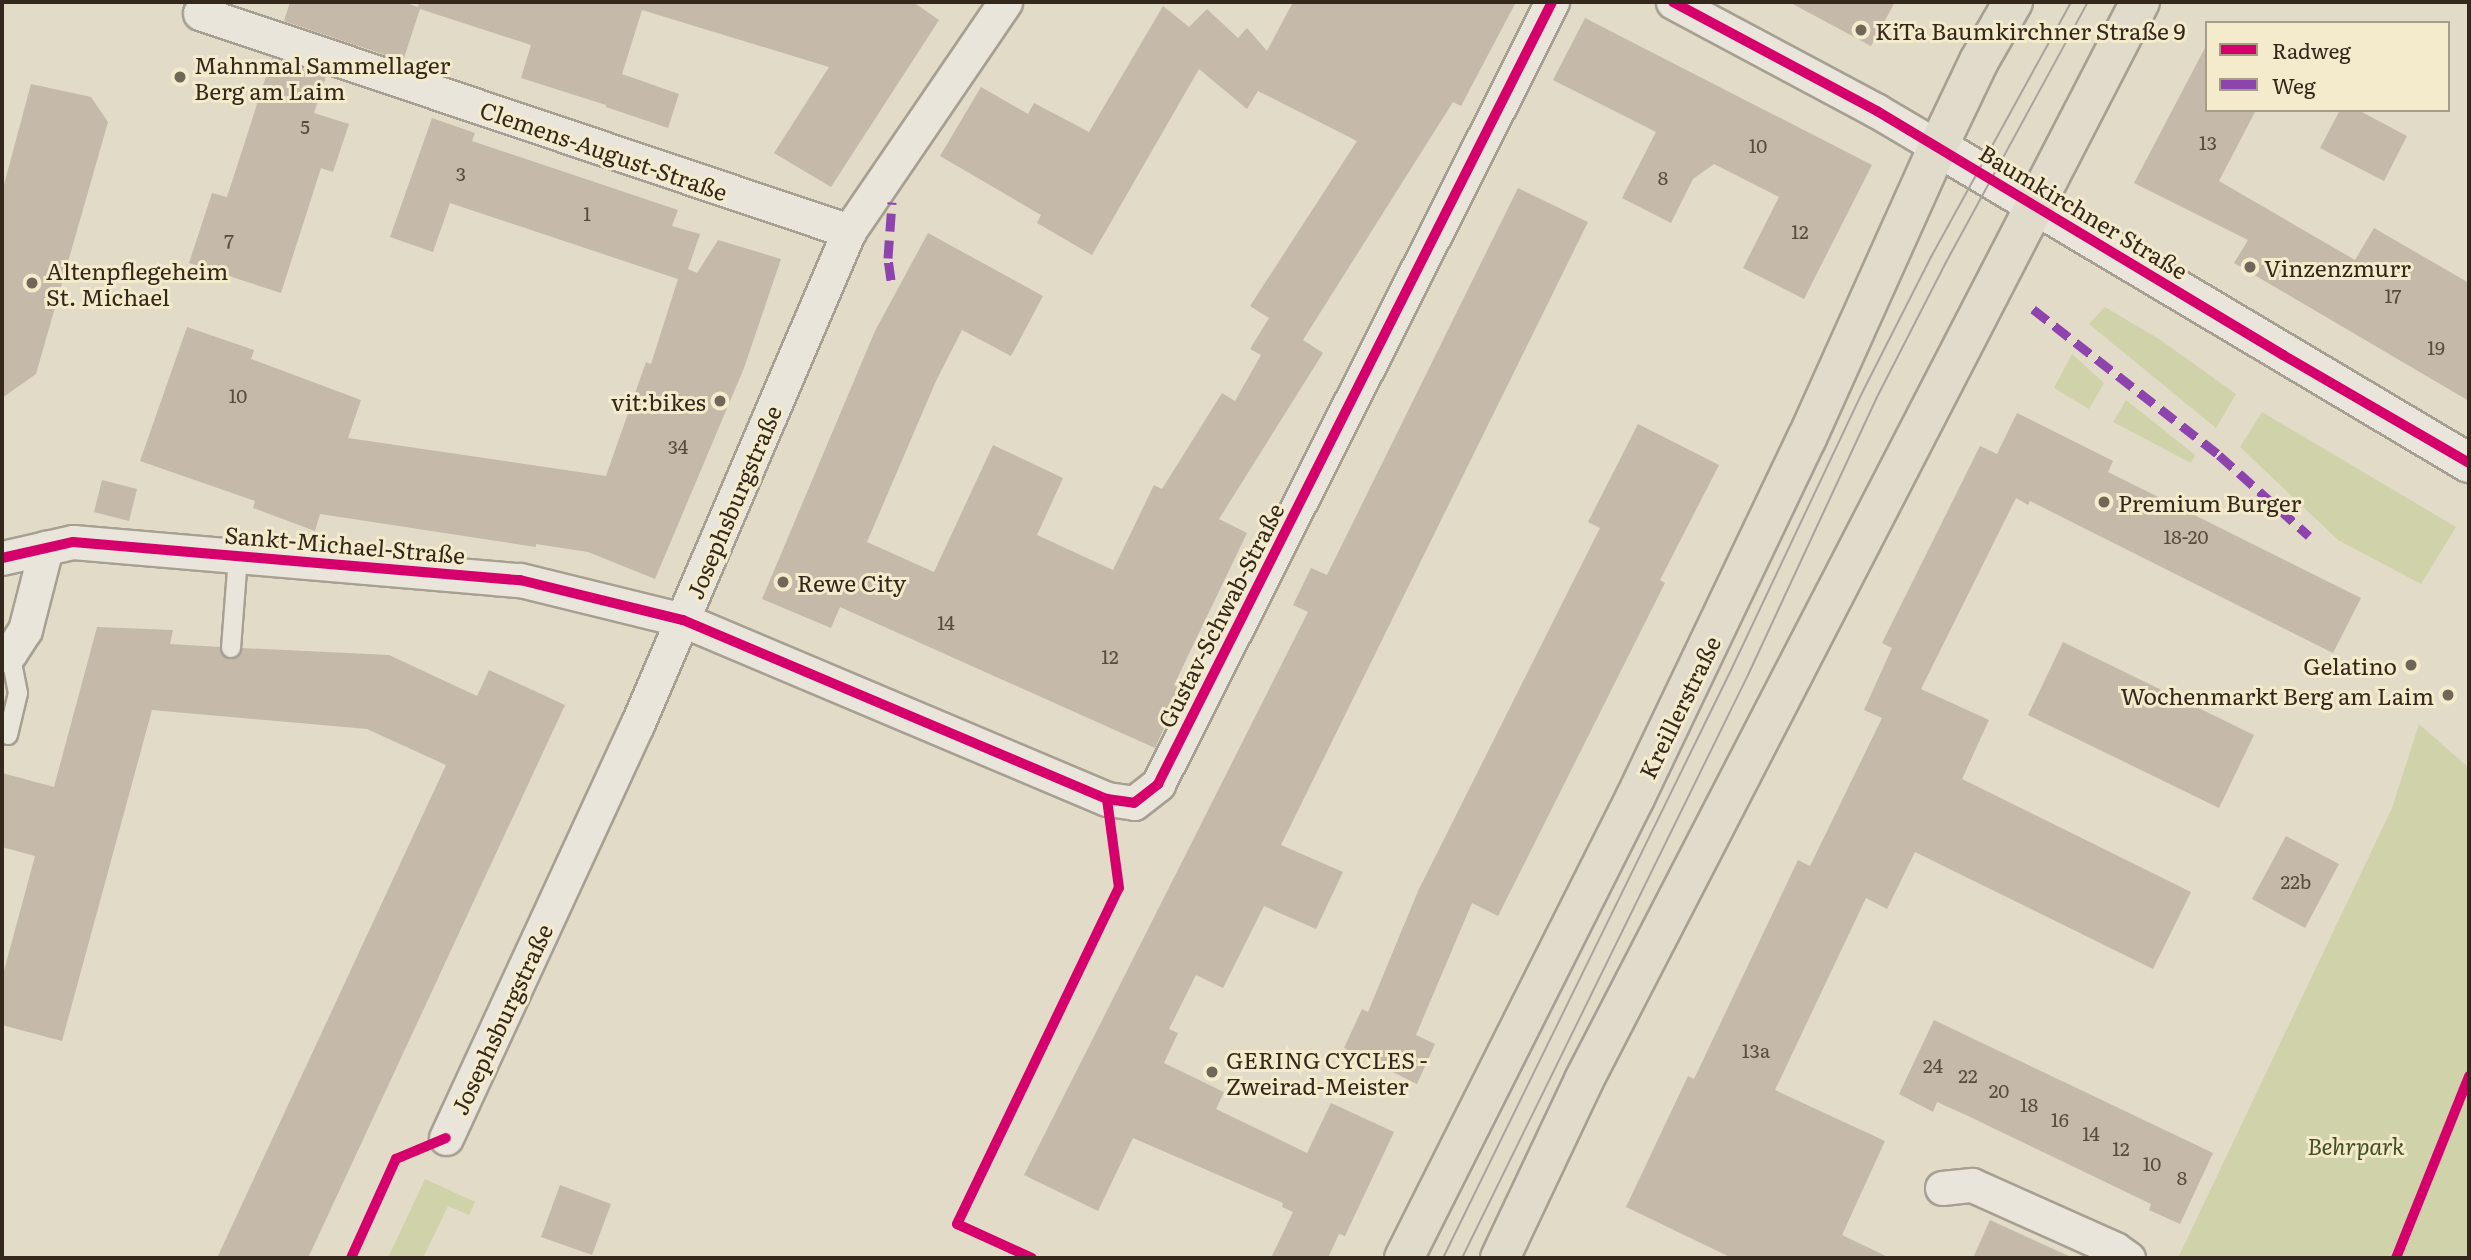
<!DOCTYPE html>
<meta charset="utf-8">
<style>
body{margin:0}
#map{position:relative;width:2471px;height:1260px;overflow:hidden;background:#e2dbc8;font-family:Literata,serif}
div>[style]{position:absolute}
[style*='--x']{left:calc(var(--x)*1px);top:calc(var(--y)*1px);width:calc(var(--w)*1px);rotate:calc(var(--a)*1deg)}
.green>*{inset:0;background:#d0d2aa}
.building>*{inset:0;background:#c5b9a9}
.roads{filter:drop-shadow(2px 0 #a69f92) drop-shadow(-2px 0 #a69f92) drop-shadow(0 2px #a69f92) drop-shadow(0 -2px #a69f92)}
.service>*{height:18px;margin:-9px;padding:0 9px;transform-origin:9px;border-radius:9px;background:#eae5da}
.minor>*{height:33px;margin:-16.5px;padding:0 16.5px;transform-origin:16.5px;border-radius:16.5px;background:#eae5da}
.secondary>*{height:38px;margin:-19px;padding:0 19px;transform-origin:19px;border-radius:19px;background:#eae5da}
.primary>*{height:38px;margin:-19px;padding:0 19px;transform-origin:19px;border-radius:19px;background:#e1dbcb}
.tram>*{height:2px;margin:-1px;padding:0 1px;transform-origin:1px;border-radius:1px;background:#a8a49b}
.quiet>*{height:9px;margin-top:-4.5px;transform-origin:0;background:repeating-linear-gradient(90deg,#8e44ad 0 18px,transparent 0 27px)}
.cycleway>*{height:10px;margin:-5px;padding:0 5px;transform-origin:5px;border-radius:5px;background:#d6006c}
.dots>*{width:19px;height:19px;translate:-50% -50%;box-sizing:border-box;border:4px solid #f4eacc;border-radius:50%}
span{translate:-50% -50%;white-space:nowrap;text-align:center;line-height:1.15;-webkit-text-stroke:6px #f4eacc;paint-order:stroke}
.number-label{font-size:19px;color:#584c3e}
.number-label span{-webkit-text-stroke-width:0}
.poi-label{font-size:23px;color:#33281b}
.left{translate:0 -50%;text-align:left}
.right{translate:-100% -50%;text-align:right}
.street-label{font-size:23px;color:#33281b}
.park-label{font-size:23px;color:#424f22;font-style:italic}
.frame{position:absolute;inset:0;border:4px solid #33281b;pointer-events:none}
.legend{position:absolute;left:2205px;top:21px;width:245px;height:91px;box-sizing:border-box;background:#f4eacc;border:2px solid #a79c85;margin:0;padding:9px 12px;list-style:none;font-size:21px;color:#33281b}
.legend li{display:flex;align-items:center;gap:14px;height:35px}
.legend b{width:35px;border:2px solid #a79c85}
</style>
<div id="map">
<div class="green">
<div style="clip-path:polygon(2105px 307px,2159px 339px,2236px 394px,2216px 428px,2089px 324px)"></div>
<div style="clip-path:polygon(2072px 354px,2104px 383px,2089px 409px,2054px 388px)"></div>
<div style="clip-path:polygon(2126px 400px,2195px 455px,2191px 463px,2113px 422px)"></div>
<div style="clip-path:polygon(2262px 412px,2456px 527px,2421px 584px,2338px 540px,2240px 447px)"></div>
<div style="clip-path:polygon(2419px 724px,2469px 768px,2469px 1258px,2178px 1258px,2392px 808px)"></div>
<div style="clip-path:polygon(425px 1179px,475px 1202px,469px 1215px,448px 1206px,423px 1258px,388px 1258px)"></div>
</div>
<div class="building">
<div style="clip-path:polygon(290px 2px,403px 2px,418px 7px,419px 2px,913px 2px,939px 20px,831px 187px,774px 153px,829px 67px,642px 10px,622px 74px,679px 94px,668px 128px,606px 107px,606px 105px,521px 78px,531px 45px,420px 9px,403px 61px,284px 21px)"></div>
<div style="clip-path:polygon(1293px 2px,1516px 2px,1461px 106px,1453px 102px,1303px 340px,1323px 353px,1219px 519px,1247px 533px,1174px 685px,1182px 689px,1155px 748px,840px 607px,831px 628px,762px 599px,875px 331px,928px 233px,1043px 296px,1011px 356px,962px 330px,936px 381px,867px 542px,934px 572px,993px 445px,1063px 478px,1037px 535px,1113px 570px,1154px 485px,1162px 489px,1222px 393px,1235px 401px,1261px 355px,1250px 349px,1269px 318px,1250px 306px,1357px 141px,1258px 91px,1247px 109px,1199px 69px,1092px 255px,1037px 223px,1041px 215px,940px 156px,981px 87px,1028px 114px,1034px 103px,1089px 132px,1163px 6px,1189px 27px,1207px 9px,1238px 38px,1247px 28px,1267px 51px)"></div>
<div style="clip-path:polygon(1789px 2px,1895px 2px,1871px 46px)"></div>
<div style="clip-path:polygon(1585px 18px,1872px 165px,1804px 299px,1743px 268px,1779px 197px,1714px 164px,1693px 179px,1671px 223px,1622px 198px,1656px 132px,1553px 80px)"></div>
<div style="clip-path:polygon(2207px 44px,2207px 110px,2256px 110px,2219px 181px,2355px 260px,2374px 228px,2469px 283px,2469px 401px,2234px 263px,2248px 240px,2134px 183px)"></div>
<div style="clip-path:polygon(272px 58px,326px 76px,314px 113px,349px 124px,333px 172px,321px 168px,281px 293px,189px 263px,212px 193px,227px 197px)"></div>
<div style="clip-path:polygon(31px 84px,91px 97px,108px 122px,36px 374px,2px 398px,2px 192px)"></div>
<div style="clip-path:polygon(2340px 110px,2358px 110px,2407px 136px,2384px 181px,2320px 148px)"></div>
<div style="clip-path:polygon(432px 118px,475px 133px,472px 141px,678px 210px,672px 226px,700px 234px,688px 269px,697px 273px,718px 240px,781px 259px,744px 368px,655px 579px,588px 552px,536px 544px,536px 547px,320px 514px,315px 531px,253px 508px,255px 501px,140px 461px,187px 327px,254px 350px,251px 359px,361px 400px,348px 438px,606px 476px,646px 362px,651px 364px,678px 279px,450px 203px,433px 252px,390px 237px)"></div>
<div style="clip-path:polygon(1518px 188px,1588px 222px,1281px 845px,1343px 872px,1316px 929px,1264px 906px,1223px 988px,1196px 975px,1169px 1029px,1178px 1033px,1164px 1063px,1224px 1092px,1216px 1109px,1307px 1153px,1331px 1103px,1394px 1132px,1345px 1236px,1339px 1234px,1328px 1258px,1271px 1258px,1293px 1212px,1282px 1207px,1283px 1203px,1133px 1138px,1098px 1211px,1024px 1175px,1308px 612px,1293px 605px,1311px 568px,1327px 575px)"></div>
<div style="clip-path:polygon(2017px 413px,2113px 461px,2108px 472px,2361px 598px,2333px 653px,2030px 501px,2028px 505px,2016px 498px,1921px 689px,1989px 720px,1962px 779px,2191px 892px,2153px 969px,1915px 852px,1887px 909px,1866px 898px,1775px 1090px,1885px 1141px,1842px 1235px,1890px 1258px,1732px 1258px,1626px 1207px,1688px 1076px,1694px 1079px,1798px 860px,1810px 866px,1882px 718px,1864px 710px,1892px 648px,1882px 643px,1980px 446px,1997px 454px)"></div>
<div style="clip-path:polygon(1638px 424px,1719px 465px,1660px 580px,1665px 583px,1498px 916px,1472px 903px,1416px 1035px,1435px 1044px,1417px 1084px,1344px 1048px,1362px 1009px,1368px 1012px,1418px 891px,1600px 528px,1588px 522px)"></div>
<div style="clip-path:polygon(102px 480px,137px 489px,129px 521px,94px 512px)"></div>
<div style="clip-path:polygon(97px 627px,173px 630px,170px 644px,220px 647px,221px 654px,229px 659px,240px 655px,242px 648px,389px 655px,477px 696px,489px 670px,565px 705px,308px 1258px,217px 1258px,446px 765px,367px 729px,152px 710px,62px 1041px,2px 1025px,2px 978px,35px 856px,2px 847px,2px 773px,54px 787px)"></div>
<div style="clip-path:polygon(2063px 642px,2254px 735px,2219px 808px,2028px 715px)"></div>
<div style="clip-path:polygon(2286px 836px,2339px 864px,2305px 928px,2252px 899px)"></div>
<div style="clip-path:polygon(1934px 1020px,2213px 1153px,2180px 1224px,2149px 1210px,2151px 1204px,1968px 1116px,1937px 1102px,1933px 1112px,1899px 1094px)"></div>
<div style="clip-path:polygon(560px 1185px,611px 1204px,592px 1255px,541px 1237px)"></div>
<div style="clip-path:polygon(1990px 1220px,2073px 1258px,1973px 1258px)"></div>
</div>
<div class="roads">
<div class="service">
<div style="--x:231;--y:648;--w:92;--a:-85.6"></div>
<div style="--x:8;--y:735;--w:43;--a:-76.6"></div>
<div style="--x:18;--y:693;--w:41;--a:-101.3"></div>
</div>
<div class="minor">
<div style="--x:1673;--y:2;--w:231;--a:28.1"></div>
<div style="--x:1877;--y:111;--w:71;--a:30.5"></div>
<div style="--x:200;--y:13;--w:685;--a:18.57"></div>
<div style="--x:2;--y:558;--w:73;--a:-12.7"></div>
<div style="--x:73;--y:542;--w:449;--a:4.9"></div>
<div style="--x:520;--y:580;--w:168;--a:13.8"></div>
<div style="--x:683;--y:620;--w:460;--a:22.9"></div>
<div style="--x:1107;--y:799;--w:27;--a:8"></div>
<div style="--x:1134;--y:803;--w:31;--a:-38"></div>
<div style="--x:1158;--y:784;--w:876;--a:-63.26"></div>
<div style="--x:2;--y:655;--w:8;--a:-14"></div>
<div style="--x:10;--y:653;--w:27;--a:-57"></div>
<div style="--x:25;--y:630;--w:85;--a:-75.6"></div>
<div style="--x:446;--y:1138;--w:455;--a:-65.2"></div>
<div style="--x:637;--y:725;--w:538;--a:-66.77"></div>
<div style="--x:849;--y:231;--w:277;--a:-55.7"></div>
<div style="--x:1942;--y:1188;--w:30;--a:-6"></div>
<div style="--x:1972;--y:1185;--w:157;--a:24.1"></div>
<div style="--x:2115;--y:1249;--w:16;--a:35"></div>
</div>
<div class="secondary">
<div style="--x:1938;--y:147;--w:618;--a:30.76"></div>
</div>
<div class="primary">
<div style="--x:1404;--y:1258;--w:515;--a:-63.34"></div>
<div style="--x:1635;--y:798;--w:399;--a:-64.5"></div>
<div style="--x:1807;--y:438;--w:319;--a:-65.8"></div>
<div style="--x:1938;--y:147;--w:95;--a:-64.5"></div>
<div style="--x:1979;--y:61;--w:68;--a:-60"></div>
<div style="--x:1500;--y:1258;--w:197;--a:-64.7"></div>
<div style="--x:1584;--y:1080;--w:1213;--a:-62.72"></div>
</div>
</div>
<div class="tram">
<div style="--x:1443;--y:1258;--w:657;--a:-63.9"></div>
<div style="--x:1732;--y:668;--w:304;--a:-64.7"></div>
<div style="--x:1862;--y:393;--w:153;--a:-63.1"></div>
<div style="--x:1931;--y:257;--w:291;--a:-61.2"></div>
<div style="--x:1462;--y:1258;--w:649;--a:-63.87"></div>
<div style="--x:1748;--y:675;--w:304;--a:-65.1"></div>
<div style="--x:1876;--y:399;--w:152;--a:-62.9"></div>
<div style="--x:1945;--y:264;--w:298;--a:-61.4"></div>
</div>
<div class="quiet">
<div style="--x:891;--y:280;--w:22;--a:-98"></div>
<div style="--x:888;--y:258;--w:56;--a:-85.9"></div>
<div style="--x:2033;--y:309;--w:236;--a:38.1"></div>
<div style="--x:2219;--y:455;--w:121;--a:42"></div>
</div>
<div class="cycleway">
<div style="--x:1673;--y:2;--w:231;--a:28.1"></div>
<div style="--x:1877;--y:111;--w:474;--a:31"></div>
<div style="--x:2283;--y:355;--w:215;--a:30.1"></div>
<div style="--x:2;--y:558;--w:73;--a:-12.7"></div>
<div style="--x:73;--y:542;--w:449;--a:4.9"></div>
<div style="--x:520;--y:580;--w:168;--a:13.8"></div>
<div style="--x:683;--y:620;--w:460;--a:22.9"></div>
<div style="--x:1107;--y:799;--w:27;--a:8"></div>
<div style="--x:1134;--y:803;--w:31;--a:-38"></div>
<div style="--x:1158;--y:784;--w:876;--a:-63.26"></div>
<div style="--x:351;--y:1258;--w:109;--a:-65.6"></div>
<div style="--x:396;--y:1159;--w:54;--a:-22.8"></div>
<div style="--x:1032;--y:1258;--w:82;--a:-155.6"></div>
<div style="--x:957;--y:1224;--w:373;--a:-64.3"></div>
<div style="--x:1119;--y:888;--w:90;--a:-97.7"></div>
<div style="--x:2396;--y:1258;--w:196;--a:-68.1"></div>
</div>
<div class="dots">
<div style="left:1861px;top:30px;background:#706758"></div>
<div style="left:180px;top:77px;background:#706758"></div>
<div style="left:2250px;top:267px;background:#706758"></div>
<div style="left:32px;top:283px;background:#706758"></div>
<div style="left:720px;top:401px;background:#706758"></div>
<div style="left:2104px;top:502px;background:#706758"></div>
<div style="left:783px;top:582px;background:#706758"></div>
<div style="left:2411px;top:665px;background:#706758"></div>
<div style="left:2448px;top:695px;background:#706758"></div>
<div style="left:1212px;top:1072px;background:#706758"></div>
</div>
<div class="number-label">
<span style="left:305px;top:127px">5</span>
<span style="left:2208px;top:143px">13</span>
<span style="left:1758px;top:146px">10</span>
<span style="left:461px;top:174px">3</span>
<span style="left:1663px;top:178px">8</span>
<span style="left:587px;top:214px">1</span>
<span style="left:1800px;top:232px">12</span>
<span style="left:229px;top:241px">7</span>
<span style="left:2393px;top:296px">17</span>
<span style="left:2436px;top:348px">19</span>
<span style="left:238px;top:396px">10</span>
<span style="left:678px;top:447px">34</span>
<span style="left:2186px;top:537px">18-20</span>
<span style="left:946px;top:623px">14</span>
<span style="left:1110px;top:657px">12</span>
<span style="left:2296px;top:882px">22b</span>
<span style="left:1756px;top:1051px">13a</span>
<span style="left:1933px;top:1066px">24</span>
<span style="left:1968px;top:1076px">22</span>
<span style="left:1999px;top:1091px">20</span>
<span style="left:2029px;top:1105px">18</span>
<span style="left:2060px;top:1120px">16</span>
<span style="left:2091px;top:1134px">14</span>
<span style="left:2121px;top:1149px">12</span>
<span style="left:2152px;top:1164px">10</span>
<span style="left:2182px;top:1178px">8</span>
</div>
<div class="poi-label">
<span class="left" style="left:1875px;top:30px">KiTa Baumkirchner Straße 9</span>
<span class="left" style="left:194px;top:77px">Mahnmal Sammellager<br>Berg am Laim</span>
<span class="left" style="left:2264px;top:267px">Vinzenzmurr</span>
<span class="left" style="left:46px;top:283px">Altenpflegeheim<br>St. Michael</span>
<span class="right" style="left:706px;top:401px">vit:bikes</span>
<span class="left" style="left:2118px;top:502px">Premium Burger</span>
<span class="left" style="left:797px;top:582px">Rewe City</span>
<span class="right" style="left:2397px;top:665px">Gelatino</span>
<span class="right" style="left:2434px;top:695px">Wochenmarkt Berg am Laim</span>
<span class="left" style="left:1226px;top:1072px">GERING CYCLES -<br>Zweirad-Meister</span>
</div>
<div class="street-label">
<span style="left:604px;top:150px;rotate:19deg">Clemens-August-Straße</span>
<span style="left:2084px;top:211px;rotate:31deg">Baumkirchner Straße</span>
<span style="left:733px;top:502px;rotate:-67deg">Josephsburgstraße</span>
<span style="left:345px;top:544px;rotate:5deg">Sankt-Michael-Straße</span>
<span style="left:1220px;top:615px;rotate:-63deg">Gustav-Schwab-Straße</span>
<span style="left:1679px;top:707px;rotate:-64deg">Kreillerstraße</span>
<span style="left:501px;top:1019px;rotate:-65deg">Josephsburgstraße</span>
</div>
<div class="park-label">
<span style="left:2356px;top:1145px">Behrpark</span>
</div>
<div class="frame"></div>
<ul class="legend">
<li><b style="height:9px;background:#d6006c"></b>Radweg</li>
<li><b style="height:9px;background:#8e44ad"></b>Weg</li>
</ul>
</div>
